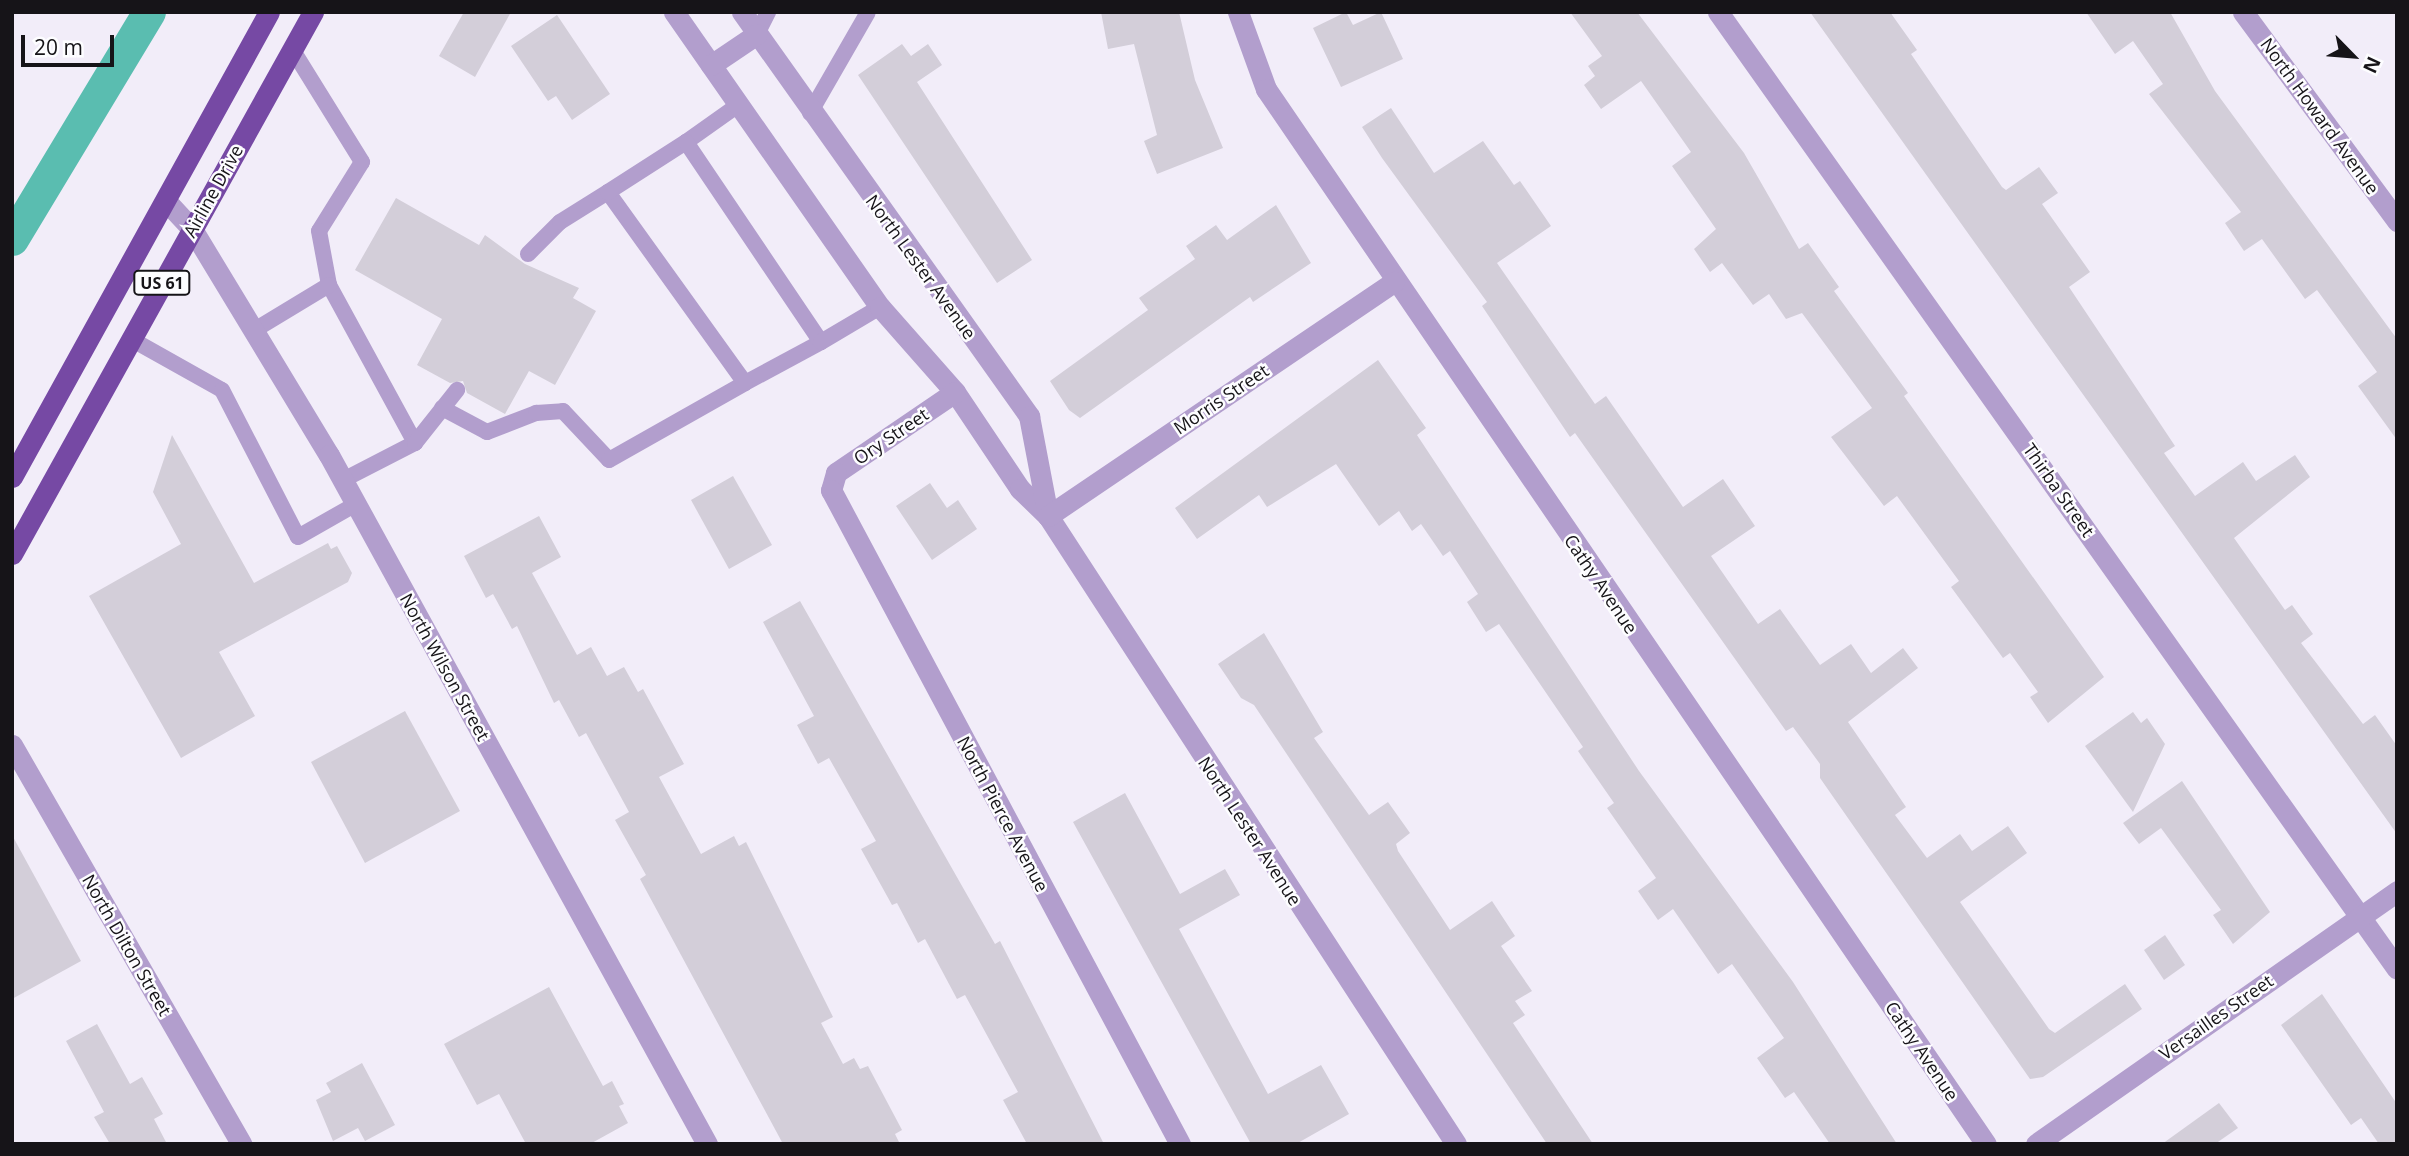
<!DOCTYPE html>
<style>
body{margin:0}
#map{position:relative;width:2409px;height:1156px;overflow:hidden;background:#f2edf9;font-family:"Open Sans",sans-serif}
div>[style]{position:absolute}
[style*='--x']{left:calc(var(--x)*1px);top:calc(var(--y)*1px);width:calc(var(--w)*1px);rotate:calc(var(--a)*1deg)}
.canal>*{height:33px;margin:-16.5px;padding:0 16.5px;transform-origin:16.5px;border-radius:16.5px;background:#5abdb0}
.building>*{inset:0;background:#d3ced9}
.service>*{height:16px;margin:-8px;padding:0 8px;transform-origin:8px;border-radius:8px;background:#b29ecd}
.minor>*{height:21px;margin:-10.5px;padding:0 10.5px;transform-origin:10.5px;border-radius:10.5px;background:#b29ecd}
.trunk>*{height:21px;margin:-10.5px;padding:0 10.5px;transform-origin:10.5px;border-radius:10.5px;background:#7649a4}
span{translate:-50% -50%;white-space:nowrap;text-align:center;line-height:1.15;-webkit-text-stroke:5px #fdfdff;paint-order:stroke}
.shield-label span{padding:2px 5px;background:#fdfdff;border:2px solid;border-radius:5px;-webkit-text-stroke-width:0}
.shield-label{font-size:16px;color:#161418;font-weight:700}
.street-label{font-size:18px;color:#161418}
.frame{position:absolute;inset:0;border:14px solid #161418;pointer-events:none}
.north{position:absolute;left:2318px;top:21px;width:70px;height:70px;-webkit-text-stroke:5px #fdfdff;paint-order:stroke;rotate:115deg;font-size:19px;font-weight:700;line-height:28px;text-align:center;color:#161418}
.north::after{content:'';display:block;margin:auto;width:24px;height:32px;background:#161418;clip-path:polygon(50% 0,100% 100%,50% 72%,0 100%)}
.scale{position:absolute;left:21px;top:35px;width:93px;height:32px;box-sizing:border-box;border:4px solid #161418;border-top:0;padding-left:9px;font-size:21px;line-height:24px;white-space:nowrap;color:#161418;-webkit-text-stroke:5px #fdfdff;paint-order:stroke}
</style>
<div id="map">
<div class="canal">
<div style="--x:12;--y:239;--w:265;--a:-58.9"></div>
</div>
<div class="building">
<div style="clip-path:polygon(464px 12px,511px 12px,475px 77px,439px 56px)"></div>
<div style="clip-path:polygon(1101px 12px,1179px 12px,1195px 80px,1223px 148px,1157px 174px,1144px 141px,1157px 135px,1134px 44px,1108px 49px)"></div>
<div style="clip-path:polygon(1346px 12px,1353px 25px,1381px 12px,1403px 59px,1341px 87px,1313px 28px)"></div>
<div style="clip-path:polygon(1570px 12px,1637px 12px,1744px 153px,1799px 249px,1808px 243px,1839px 287px,1834px 291px,1908px 393px,1904px 396px,2104px 677px,2048px 723px,2030px 697px,2038px 692px,2010px 653px,2003px 658px,1951px 587px,1959px 581px,1897px 496px,1884px 506px,1831px 437px,1872px 408px,1802px 313px,1786px 319px,1769px 294px,1753px 305px,1722px 263px,1710px 272px,1694px 249px,1716px 229px,1672px 166px,1691px 152px,1641px 81px,1601px 109px,1584px 85px,1595px 76px,1588px 66px,1602px 56px)"></div>
<div style="clip-path:polygon(1810px 12px,1890px 12px,1917px 50px,1911px 54px,2002px 187px,2006px 190px,2039px 167px,2058px 193px,2042px 204px,2090px 272px,2069px 287px,2175px 446px,2164px 453px,2195px 496px,2243px 462px,2256px 481px,2295px 455px,2310px 477px,2234px 538px,2285px 610px,2292px 605px,2313px 634px,2301px 643px,2363px 724px,2375px 715px,2397px 746px,2397px 834px)"></div>
<div style="clip-path:polygon(2086px 12px,2170px 12px,2215px 91px,2397px 339px,2397px 440px,2358px 386px,2377px 372px,2317px 290px,2305px 299px,2262px 239px,2244px 251px,2225px 223px,2241px 212px,2149px 94px,2163px 84px,2133px 41px,2115px 54px)"></div>
<div style="clip-path:polygon(557px 15px,610px 94px,572px 120px,556px 96px,548px 101px,511px 46px)"></div>
<div style="clip-path:polygon(902px 44px,911px 56px,928px 44px,942px 65px,917px 82px,1032px 260px,997px 283px,858px 75px)"></div>
<div style="clip-path:polygon(1391px 108px,1434px 173px,1483px 141px,1514px 185px,1520px 181px,1551px 226px,1497px 263px,1595px 404px,1606px 396px,1683px 507px,1723px 479px,1755px 526px,1711px 556px,1758px 624px,1780px 609px,1820px 665px,1851px 644px,1871px 673px,1903px 648px,1918px 668px,1848px 722px,1906px 807px,1895px 815px,1927px 858px,1960px 834px,1972px 851px,2008px 826px,2027px 853px,1960px 902px,2049px 1029px,2055px 1033px,2125px 984px,2142px 1009px,2043px 1077px,2030px 1079px,1820px 778px,1820px 764px,1793px 727px,1786px 731px,1575px 433px,1570px 437px,1482px 306px,1487px 302px,1382px 158px,1362px 127px)"></div>
<div style="clip-path:polygon(396px 198px,479px 245px,485px 235px,525px 264px,579px 288px,573px 298px,596px 311px,555px 385px,529px 371px,505px 414px,467px 393px,463px 381px,450px 383px,417px 365px,442px 319px,355px 270px)"></div>
<div style="clip-path:polygon(1276px 205px,1311px 263px,1253px 302px,1250px 297px,1080px 418px,1069px 410px,1050px 381px,1148px 310px,1139px 298px,1195px 259px,1186px 246px,1216px 225px,1227px 240px)"></div>
<div style="clip-path:polygon(1378px 360px,1426px 428px,1417px 435px,1639px 771px,1793px 982px,1897px 1144px,1830px 1144px,1794px 1092px,1785px 1098px,1757px 1058px,1784px 1038px,1732px 964px,1718px 974px,1673px 909px,1658px 920px,1638px 891px,1656px 878px,1607px 808px,1614px 803px,1578px 751px,1583px 747px,1499px 624px,1486px 632px,1467px 602px,1478px 594px,1450px 551px,1443px 556px,1421px 524px,1412px 531px,1399px 511px,1379px 526px,1336px 464px,1267px 507px,1259px 495px,1197px 539px,1175px 508px)"></div>
<div style="clip-path:polygon(172px 435px,254px 583px,328px 543px,331px 549px,337px 546px,352px 573px,348px 582px,219px 652px,255px 716px,181px 758px,89px 596px,181px 544px,153px 492px)"></div>
<div style="clip-path:polygon(733px 476px,772px 545px,729px 569px,691px 500px)"></div>
<div style="clip-path:polygon(930px 483px,947px 508px,958px 500px,977px 529px,932px 560px,896px 506px)"></div>
<div style="clip-path:polygon(539px 516px,561px 557px,532px 573px,577px 655px,591px 647px,607px 676px,624px 667px,638px 692px,643px 689px,684px 764px,659px 777px,701px 854px,734px 836px,739px 846px,746px 842px,833px 1017px,821px 1023px,843px 1064px,854px 1058px,860px 1069px,868px 1066px,902px 1130px,895px 1134px,900px 1144px,783px 1144px,640px 879px,646px 875px,615px 820px,629px 812px,586px 733px,579px 737px,559px 700px,554px 703px,517px 626px,512px 629px,493px 594px,486px 598px,464px 556px)"></div>
<div style="clip-path:polygon(800px 601px,995px 944px,1000px 941px,1104px 1144px,1027px 1144px,1003px 1100px,1018px 1092px,965px 995px,957px 999px,925px 939px,918px 943px,897px 903px,892px 905px,861px 849px,876px 841px,829px 758px,818px 764px,797px 725px,814px 716px,763px 622px)"></div>
<div style="clip-path:polygon(1264px 633px,1323px 732px,1314px 738px,1369px 815px,1388px 802px,1410px 833px,1396px 844px,1398px 851px,1450px 930px,1492px 901px,1515px 936px,1501px 946px,1532px 991px,1515px 1001px,1525px 1015px,1513px 1023px,1593px 1144px,1547px 1144px,1254px 705px,1241px 698px,1218px 664px)"></div>
<div style="clip-path:polygon(405px 711px,460px 811px,365px 863px,311px 762px)"></div>
<div style="clip-path:polygon(2133px 712px,2141px 723px,2147px 718px,2165px 744px,2133px 812px,2085px 746px)"></div>
<div style="clip-path:polygon(2182px 781px,2270px 912px,2233px 944px,2213px 915px,2221px 910px,2161px 828px,2139px 844px,2123px 823px)"></div>
<div style="clip-path:polygon(1125px 793px,1180px 894px,1225px 869px,1240px 895px,1179px 929px,1268px 1094px,1321px 1065px,1349px 1114px,1296px 1144px,1251px 1144px,1073px 822px)"></div>
<div style="clip-path:polygon(12px 835px,81px 961px,12px 999px)"></div>
<div style="clip-path:polygon(2165px 935px,2185px 965px,2164px 980px,2144px 950px)"></div>
<div style="clip-path:polygon(549px 987px,603px 1086px,612px 1081px,624px 1104px,619px 1106px,628px 1123px,590px 1144px,526px 1144px,499px 1094px,477px 1105px,444px 1044px)"></div>
<div style="clip-path:polygon(2322px 994px,2397px 1104px,2397px 1144px,2379px 1144px,2361px 1118px,2351px 1125px,2281px 1025px)"></div>
<div style="clip-path:polygon(97px 1024px,130px 1084px,142px 1077px,163px 1114px,154px 1119px,167px 1144px,110px 1144px,94px 1117px,104px 1112px,66px 1041px)"></div>
<div style="clip-path:polygon(362px 1063px,395px 1125px,365px 1141px,358px 1128px,333px 1141px,316px 1100px,331px 1092px,326px 1083px)"></div>
<div style="clip-path:polygon(2219px 1103px,2238px 1128px,2215px 1144px,2162px 1144px)"></div>
</div>
<div class="service">
<div style="--x:757;--y:34;--w:25;--a:-63"></div>
<div style="--x:292;--y:49;--w:133;--a:58.2"></div>
<div style="--x:362;--y:162;--w:81;--a:121.9"></div>
<div style="--x:319;--y:231;--w:55;--a:79.5"></div>
<div style="--x:329;--y:285;--w:180;--a:61.4"></div>
<div style="--x:810;--y:113;--w:116;--a:-60.1"></div>
<div style="--x:686;--y:142;--w:64;--a:-35.4"></div>
<div style="--x:528;--y:254;--w:45;--a:-45"></div>
<div style="--x:560;--y:222;--w:57;--a:-32"></div>
<div style="--x:253;--y:331;--w:89;--a:-31.2"></div>
<div style="--x:131;--y:339;--w:104;--a:29.3"></div>
<div style="--x:222;--y:390;--w:165;--a:62.7"></div>
<div style="--x:298;--y:537;--w:67;--a:-29.6"></div>
<div style="--x:745;--y:383;--w:86;--a:-28.3"></div>
<div style="--x:442;--y:408;--w:51;--a:28.1"></div>
<div style="--x:487;--y:432;--w:53;--a:-21.2"></div>
<div style="--x:536;--y:413;--w:27;--a:-4"></div>
<div style="--x:563;--y:411;--w:67;--a:46.8"></div>
<div style="--x:609;--y:460;--w:156;--a:-29.5"></div>
<div style="--x:745;--y:383;--w:235;--a:-125.7"></div>
<div style="--x:608;--y:192;--w:93;--a:-32.7"></div>
<div style="--x:686;--y:142;--w:241;--a:56"></div>
<div style="--x:821;--y:342;--w:69;--a:-30.7"></div>
<div style="--x:343;--y:480;--w:81;--a:-27.2"></div>
<div style="--x:415;--y:443;--w:68;--a:-51.6"></div>
</div>
<div class="minor">
<div style="--x:674;--y:12;--w:360;--a:55.1"></div>
<div style="--x:880;--y:307;--w:113;--a:48.6"></div>
<div style="--x:955;--y:392;--w:117;--a:56.2"></div>
<div style="--x:1020;--y:489;--w:39;--a:44"></div>
<div style="--x:1048;--y:516;--w:749;--a:56.99"></div>
<div style="--x:742;--y:12;--w:496;--a:54.6"></div>
<div style="--x:1029;--y:416;--w:102;--a:79.2"></div>
<div style="--x:1238;--y:12;--w:82;--a:70"></div>
<div style="--x:1266;--y:89;--w:1277;--a:55.69"></div>
<div style="--x:1718;--y:12;--w:1173;--a:54.64"></div>
<div style="--x:2243;--y:12;--w:260;--a:53.6"></div>
<div style="--x:711;--y:65;--w:55;--a:-34"></div>
<div style="--x:166;--y:201;--w:38;--a:47"></div>
<div style="--x:192;--y:229;--w:264;--a:58.8"></div>
<div style="--x:329;--y:455;--w:786;--a:61.25"></div>
<div style="--x:955;--y:392;--w:144;--a:145.8"></div>
<div style="--x:836;--y:473;--w:18;--a:106"></div>
<div style="--x:831;--y:490;--w:741;--a:61.91"></div>
<div style="--x:1048;--y:516;--w:418;--a:-34.1"></div>
<div style="--x:12;--y:745;--w:460;--a:60.1"></div>
<div style="--x:2036;--y:1144;--w:441;--a:-35"></div>
</div>
<div class="trunk">
<div style="--x:12;--y:477;--w:531;--a:-61.07"></div>
<div style="--x:12;--y:554;--w:620;--a:-60.95"></div>
</div>
<div class="shield-label">
<span style="left:162px;top:283px">US 61</span>
</div>
<div class="street-label">
<span style="left:2320px;top:116px;rotate:54deg">North Howard Avenue</span>
<span style="left:213px;top:191px;rotate:-61deg">Airline Drive</span>
<span style="left:921px;top:267px;rotate:54deg">North Lester Avenue</span>
<span style="left:1221px;top:399px;rotate:-34deg">Morris Street</span>
<span style="left:891px;top:436px;rotate:-34deg">Ory Street</span>
<span style="left:2059px;top:490px;rotate:55deg">Thirba Street</span>
<span style="left:1601px;top:584px;rotate:56deg">Cathy Avenue</span>
<span style="left:445px;top:667px;rotate:61deg">North Wilson Street</span>
<span style="left:1003px;top:814px;rotate:62deg">North Pierce Avenue</span>
<span style="left:1250px;top:831px;rotate:57deg">North Lester Avenue</span>
<span style="left:127px;top:945px;rotate:60deg">North Dilton Street</span>
<span style="left:2216px;top:1017px;rotate:-35deg">Versailles Street</span>
<span style="left:1922px;top:1051px;rotate:56deg">Cathy Avenue</span>
</div>
<div class="frame"></div>
<div class="north">N</div>
<div class="scale">20 m</div>
</div>
